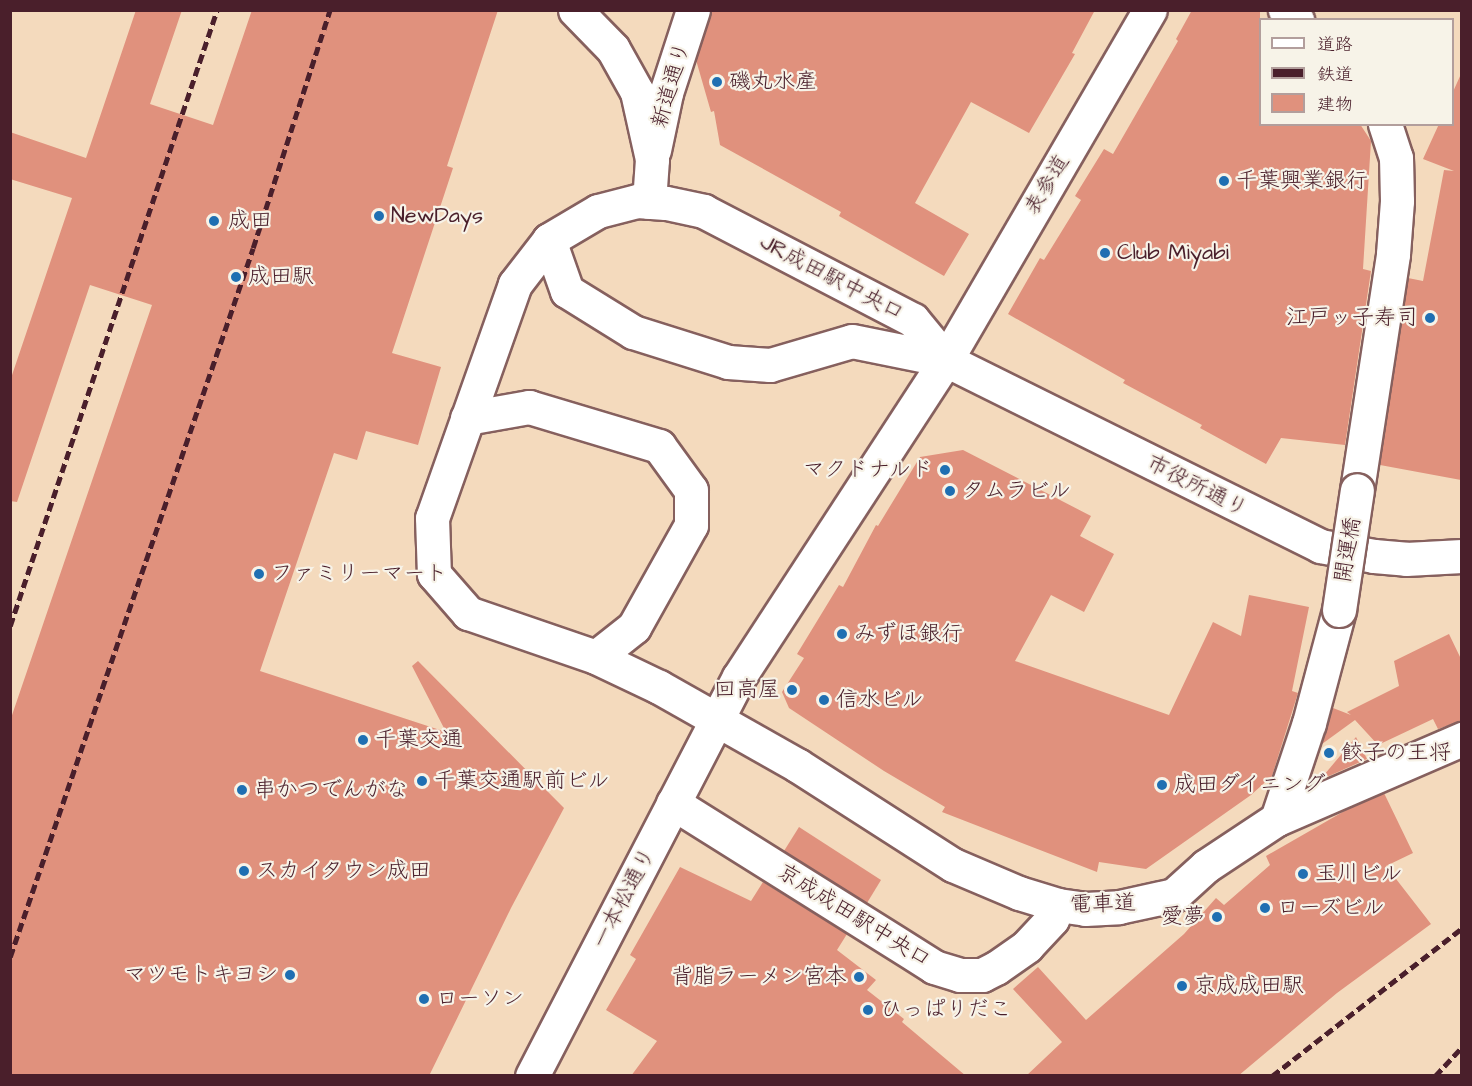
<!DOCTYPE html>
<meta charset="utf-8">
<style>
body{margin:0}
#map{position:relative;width:1472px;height:1086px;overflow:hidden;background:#f4dabd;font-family:"Architects Daughter","Klee One",sans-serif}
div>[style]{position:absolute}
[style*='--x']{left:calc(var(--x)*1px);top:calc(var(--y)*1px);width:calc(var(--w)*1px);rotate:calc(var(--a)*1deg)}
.building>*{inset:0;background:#e0917d}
.roads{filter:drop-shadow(2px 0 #86605e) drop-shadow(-2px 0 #86605e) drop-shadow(0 2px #86605e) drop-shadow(0 -2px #86605e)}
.minor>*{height:33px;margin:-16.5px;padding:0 16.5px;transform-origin:16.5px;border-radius:16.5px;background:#fff}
.rail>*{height:4.5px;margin-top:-2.25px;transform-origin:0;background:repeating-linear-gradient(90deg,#4a1f2b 0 9px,transparent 0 13.5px)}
.bridges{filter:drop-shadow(2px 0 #86605e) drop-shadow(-2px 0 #86605e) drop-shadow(0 2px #86605e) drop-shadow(0 -2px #86605e)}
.minor-bridge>*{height:33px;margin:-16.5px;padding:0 16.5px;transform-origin:16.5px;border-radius:16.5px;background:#fff}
.dots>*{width:16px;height:16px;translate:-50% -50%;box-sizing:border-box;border:3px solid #f7f3e8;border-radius:50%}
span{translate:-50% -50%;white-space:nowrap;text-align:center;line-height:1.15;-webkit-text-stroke:4.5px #f7f3e8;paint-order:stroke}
.poi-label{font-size:22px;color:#4a1f2b}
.left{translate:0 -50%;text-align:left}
.right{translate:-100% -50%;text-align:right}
.street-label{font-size:22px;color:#4a1f2b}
.frame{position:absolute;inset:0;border:12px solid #4a1f2b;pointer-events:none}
.legend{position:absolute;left:1259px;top:18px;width:195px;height:108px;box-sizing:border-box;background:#f7f3e8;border:2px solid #b29e9c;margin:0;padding:8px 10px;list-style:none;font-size:18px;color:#4a1f2b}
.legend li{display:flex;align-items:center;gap:12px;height:30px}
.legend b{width:30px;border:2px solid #b29e9c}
</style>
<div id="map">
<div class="building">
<div style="clip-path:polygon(136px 10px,182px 10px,150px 104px,213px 125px,252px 10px,498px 10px,447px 166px,453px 168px,392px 353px,441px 367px,418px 445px,366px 431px,357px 460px,334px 453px,260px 671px,446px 732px,412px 666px,418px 661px,564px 808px,511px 908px,429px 1076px,10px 1076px,10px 721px,152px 305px,90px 285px,17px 502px,10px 501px,10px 381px,72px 198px,10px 179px,10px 132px,86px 158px)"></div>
<div style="clip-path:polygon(711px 10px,1095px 10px,1072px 53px,1075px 54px,1029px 133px,971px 102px,915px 203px,969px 234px,944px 276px,839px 216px,841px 212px,720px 145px,714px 111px,711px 112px,696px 60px)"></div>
<div style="clip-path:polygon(1192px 10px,1260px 10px,1260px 124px,1360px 124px,1371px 141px,1363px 269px,1371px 271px,1345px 445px,1281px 438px,1266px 464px,1200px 428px,1202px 425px,1123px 383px,1125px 380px,1008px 314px,1040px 258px,1044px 260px,1081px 200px,1075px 196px,1104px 149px,1113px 154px,1178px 41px,1176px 39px)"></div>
<div style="clip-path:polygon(1461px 74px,1461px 480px,1380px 465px,1408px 278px,1423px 281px,1444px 170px,1454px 171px,1423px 159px,1439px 124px,1452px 124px,1452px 94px)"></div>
<div style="clip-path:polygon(963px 450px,1091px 516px,1080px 536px,1114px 554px,1084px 612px,1051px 595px,1015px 661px,1169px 715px,1213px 622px,1241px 636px,1249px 595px,1309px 607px,1292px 691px,1298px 693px,1272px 776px,1251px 795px,1146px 869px,1099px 862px,1097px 872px,942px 812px,945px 807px,884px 771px,789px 708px,782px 692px,804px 658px,797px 654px,839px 585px,843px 587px,876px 525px,878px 526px,920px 457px)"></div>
<div style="clip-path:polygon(1449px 634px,1461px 659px,1461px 721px,1438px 729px,1433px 719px,1378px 745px,1355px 720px,1322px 744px,1333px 708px,1351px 715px,1347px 712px,1399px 686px,1394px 661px)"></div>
<div style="clip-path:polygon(1356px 737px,1367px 759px,1329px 776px,1324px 775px)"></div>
<div style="clip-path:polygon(1384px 793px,1413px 853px,1386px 866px,1431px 924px,1337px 993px,1238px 1076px,1026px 1076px,1062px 1042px,1013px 989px,1038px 967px,1086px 1020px,1184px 934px,1216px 898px,1224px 905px,1270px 865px,1266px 856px,1348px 809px)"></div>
<div style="clip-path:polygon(799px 827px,881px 880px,867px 903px,784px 851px)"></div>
<div style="clip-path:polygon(680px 867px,751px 901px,763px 882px,847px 934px,837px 950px,876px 980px,867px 990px,904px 1019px,902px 1022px,966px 1076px,631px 1076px,657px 1041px,606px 1010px,636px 959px,630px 955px)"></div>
</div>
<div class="roads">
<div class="minor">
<div style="--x:575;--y:10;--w:54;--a:45.7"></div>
<div style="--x:613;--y:49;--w:49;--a:60.8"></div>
<div style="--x:637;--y:92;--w:69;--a:77.4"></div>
<div style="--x:652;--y:159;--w:43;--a:94"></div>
<div style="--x:1285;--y:10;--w:16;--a:40"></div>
<div style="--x:654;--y:150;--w:58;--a:-78.1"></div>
<div style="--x:666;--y:93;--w:87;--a:-72"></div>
<div style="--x:549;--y:240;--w:54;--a:70.6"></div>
<div style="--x:567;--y:291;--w:78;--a:31.8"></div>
<div style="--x:633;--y:332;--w:100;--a:17.5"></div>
<div style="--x:728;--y:362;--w:42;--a:4.1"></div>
<div style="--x:770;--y:365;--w:85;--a:-16.3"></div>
<div style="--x:852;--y:341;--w:96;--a:11.4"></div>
<div style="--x:946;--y:360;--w:418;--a:26.4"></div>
<div style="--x:1320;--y:546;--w:55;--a:10.5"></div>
<div style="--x:1374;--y:556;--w:32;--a:5"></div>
<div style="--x:1406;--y:559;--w:56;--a:-3.1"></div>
<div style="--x:946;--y:360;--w:52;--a:-129.5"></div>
<div style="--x:913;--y:320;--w:236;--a:-152.5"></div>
<div style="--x:704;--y:211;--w:40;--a:-168"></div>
<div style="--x:665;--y:203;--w:28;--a:-176"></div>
<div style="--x:637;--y:201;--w:40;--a:165.6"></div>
<div style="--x:598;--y:211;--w:57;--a:149.4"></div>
<div style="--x:549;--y:240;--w:56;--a:127.7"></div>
<div style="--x:515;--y:284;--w:248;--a:109.5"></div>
<div style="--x:432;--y:518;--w:56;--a:88"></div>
<div style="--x:434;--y:574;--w:52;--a:48.9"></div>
<div style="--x:468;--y:613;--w:135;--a:19"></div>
<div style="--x:596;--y:657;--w:70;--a:25.5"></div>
<div style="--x:659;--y:687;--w:159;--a:29.5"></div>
<div style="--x:797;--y:765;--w:185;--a:32.7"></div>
<div style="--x:953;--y:865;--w:72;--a:23"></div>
<div style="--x:1019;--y:893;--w:41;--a:17.1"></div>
<div style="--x:1058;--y:905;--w:27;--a:8"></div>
<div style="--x:1085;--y:909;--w:34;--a:-3"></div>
<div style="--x:1119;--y:907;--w:56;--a:-12.3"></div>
<div style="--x:1174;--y:895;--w:43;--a:-42.2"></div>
<div style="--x:1206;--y:866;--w:85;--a:-33.5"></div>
<div style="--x:1277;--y:819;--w:202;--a:-23.4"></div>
<div style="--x:467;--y:418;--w:63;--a:-10.1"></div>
<div style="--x:529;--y:407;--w:136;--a:16.7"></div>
<div style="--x:659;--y:446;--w:54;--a:54"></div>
<div style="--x:691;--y:490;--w:35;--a:90"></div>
<div style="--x:691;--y:525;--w:117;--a:119.2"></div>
<div style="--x:634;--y:627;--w:48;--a:141.7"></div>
<div style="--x:1357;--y:490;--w:239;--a:-81.3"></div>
<div style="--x:1393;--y:254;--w:53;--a:-85.7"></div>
<div style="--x:1397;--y:201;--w:43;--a:-91.3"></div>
<div style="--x:1396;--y:158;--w:36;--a:-108"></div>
<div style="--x:673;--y:803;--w:308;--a:32.1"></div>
<div style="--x:934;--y:967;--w:27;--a:17"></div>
<div style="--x:960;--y:975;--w:22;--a:0"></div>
<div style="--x:982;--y:975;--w:16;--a:-27"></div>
<div style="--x:996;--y:968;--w:38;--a:-35"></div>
<div style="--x:1027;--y:946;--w:37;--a:-47"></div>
<div style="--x:1052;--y:919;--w:15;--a:-67"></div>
<div style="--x:1277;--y:819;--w:101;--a:-71.6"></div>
<div style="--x:1309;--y:723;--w:117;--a:-75.1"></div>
<div style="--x:532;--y:1076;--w:449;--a:-62.6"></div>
<div style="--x:739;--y:677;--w:379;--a:-56.9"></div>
<div style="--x:946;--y:360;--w:405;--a:-59.8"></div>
</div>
</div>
<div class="rail">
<div style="--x:10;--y:626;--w:650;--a:-71.43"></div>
<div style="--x:10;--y:957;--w:749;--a:-71.08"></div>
<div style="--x:253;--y:248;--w:250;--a:-72.1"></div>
<div style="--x:1272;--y:1076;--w:241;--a:-37.9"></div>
<div style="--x:1435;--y:1076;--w:40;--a:-47"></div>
</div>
<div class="bridges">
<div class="minor-bridge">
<div style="--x:1339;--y:610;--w:121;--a:-81.5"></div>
</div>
</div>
<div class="dots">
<div style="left:717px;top:82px;background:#1f6fb2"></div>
<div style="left:1224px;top:181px;background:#1f6fb2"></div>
<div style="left:379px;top:216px;background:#1f6fb2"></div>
<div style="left:214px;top:221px;background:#1f6fb2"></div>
<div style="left:1105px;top:253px;background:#1f6fb2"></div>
<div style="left:236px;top:277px;background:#1f6fb2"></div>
<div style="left:1430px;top:318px;background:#1f6fb2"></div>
<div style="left:945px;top:470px;background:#1f6fb2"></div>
<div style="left:950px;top:491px;background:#1f6fb2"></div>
<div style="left:259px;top:574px;background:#1f6fb2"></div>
<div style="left:842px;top:634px;background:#1f6fb2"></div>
<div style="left:792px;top:690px;background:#1f6fb2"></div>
<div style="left:824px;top:700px;background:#1f6fb2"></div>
<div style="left:363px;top:740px;background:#1f6fb2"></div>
<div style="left:1329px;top:753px;background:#1f6fb2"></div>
<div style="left:422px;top:781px;background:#1f6fb2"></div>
<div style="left:1162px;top:785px;background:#1f6fb2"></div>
<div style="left:242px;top:790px;background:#1f6fb2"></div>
<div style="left:244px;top:871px;background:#1f6fb2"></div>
<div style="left:1303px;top:874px;background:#1f6fb2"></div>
<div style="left:1265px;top:908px;background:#1f6fb2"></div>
<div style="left:1217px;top:917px;background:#1f6fb2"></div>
<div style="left:290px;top:975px;background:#1f6fb2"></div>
<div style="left:859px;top:977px;background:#1f6fb2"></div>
<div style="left:1182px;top:986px;background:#1f6fb2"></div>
<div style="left:424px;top:999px;background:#1f6fb2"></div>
<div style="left:868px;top:1010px;background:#1f6fb2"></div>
</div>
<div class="poi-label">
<span class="left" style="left:729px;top:82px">磯丸水產</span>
<span class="left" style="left:1236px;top:181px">千葉興業銀行</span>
<span class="left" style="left:391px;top:216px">NewDays</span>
<span class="left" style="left:228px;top:221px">成田</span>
<span class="left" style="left:1117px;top:253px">Club Miyabi</span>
<span class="left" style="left:248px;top:277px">成田駅</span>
<span class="right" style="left:1418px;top:318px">江戸ッ子寿司</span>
<span class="right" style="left:933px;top:470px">マクドナルド</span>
<span class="left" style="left:962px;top:491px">タムラビル</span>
<span class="left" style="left:271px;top:574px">ファミリーマート</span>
<span class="left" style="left:854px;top:634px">みずほ銀行</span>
<span class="right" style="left:780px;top:690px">回高屋</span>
<span class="left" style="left:836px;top:700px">信水ビル</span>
<span class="left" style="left:375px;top:740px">千葉交通</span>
<span class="left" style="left:1341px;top:753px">餃子の王将</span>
<span class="left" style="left:434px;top:781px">千葉交通駅前ビル</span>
<span class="left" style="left:1174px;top:785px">成田ダイニング</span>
<span class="left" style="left:254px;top:790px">串かつでんがな</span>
<span class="left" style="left:256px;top:871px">スカイタウン成田</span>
<span class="left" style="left:1315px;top:874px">玉川ビル</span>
<span class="left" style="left:1277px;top:908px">ローズビル</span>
<span class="right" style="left:1205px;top:917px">愛夢</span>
<span class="right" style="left:278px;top:975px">マツモトキヨシ</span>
<span class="right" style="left:847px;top:977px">背脂ラーメン宮本</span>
<span class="left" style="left:1194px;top:986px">京成成田駅</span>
<span class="left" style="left:436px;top:999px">ローソン</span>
<span class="left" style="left:880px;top:1010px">ひっぱりだこ</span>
</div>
<div class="street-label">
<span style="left:671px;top:85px;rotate:-74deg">新道通り</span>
<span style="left:1047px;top:185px;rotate:-59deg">表参道</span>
<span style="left:832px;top:278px;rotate:28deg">JR成田駅中央口</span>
<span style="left:1197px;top:486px;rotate:27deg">市役所通り</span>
<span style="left:1348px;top:550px;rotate:-81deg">開運橋</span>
<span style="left:624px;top:898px;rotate:-62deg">一本松通り</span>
<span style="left:1103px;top:904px;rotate:-2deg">電車道</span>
<span style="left:854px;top:916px;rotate:32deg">京成成田駅中央口</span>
</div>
<div class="frame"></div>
<ul class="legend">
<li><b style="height:8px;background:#fff"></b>道路</li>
<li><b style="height:8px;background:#4a1f2b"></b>鉄道</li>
<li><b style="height:16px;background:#e0917d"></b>建物</li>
</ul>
</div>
